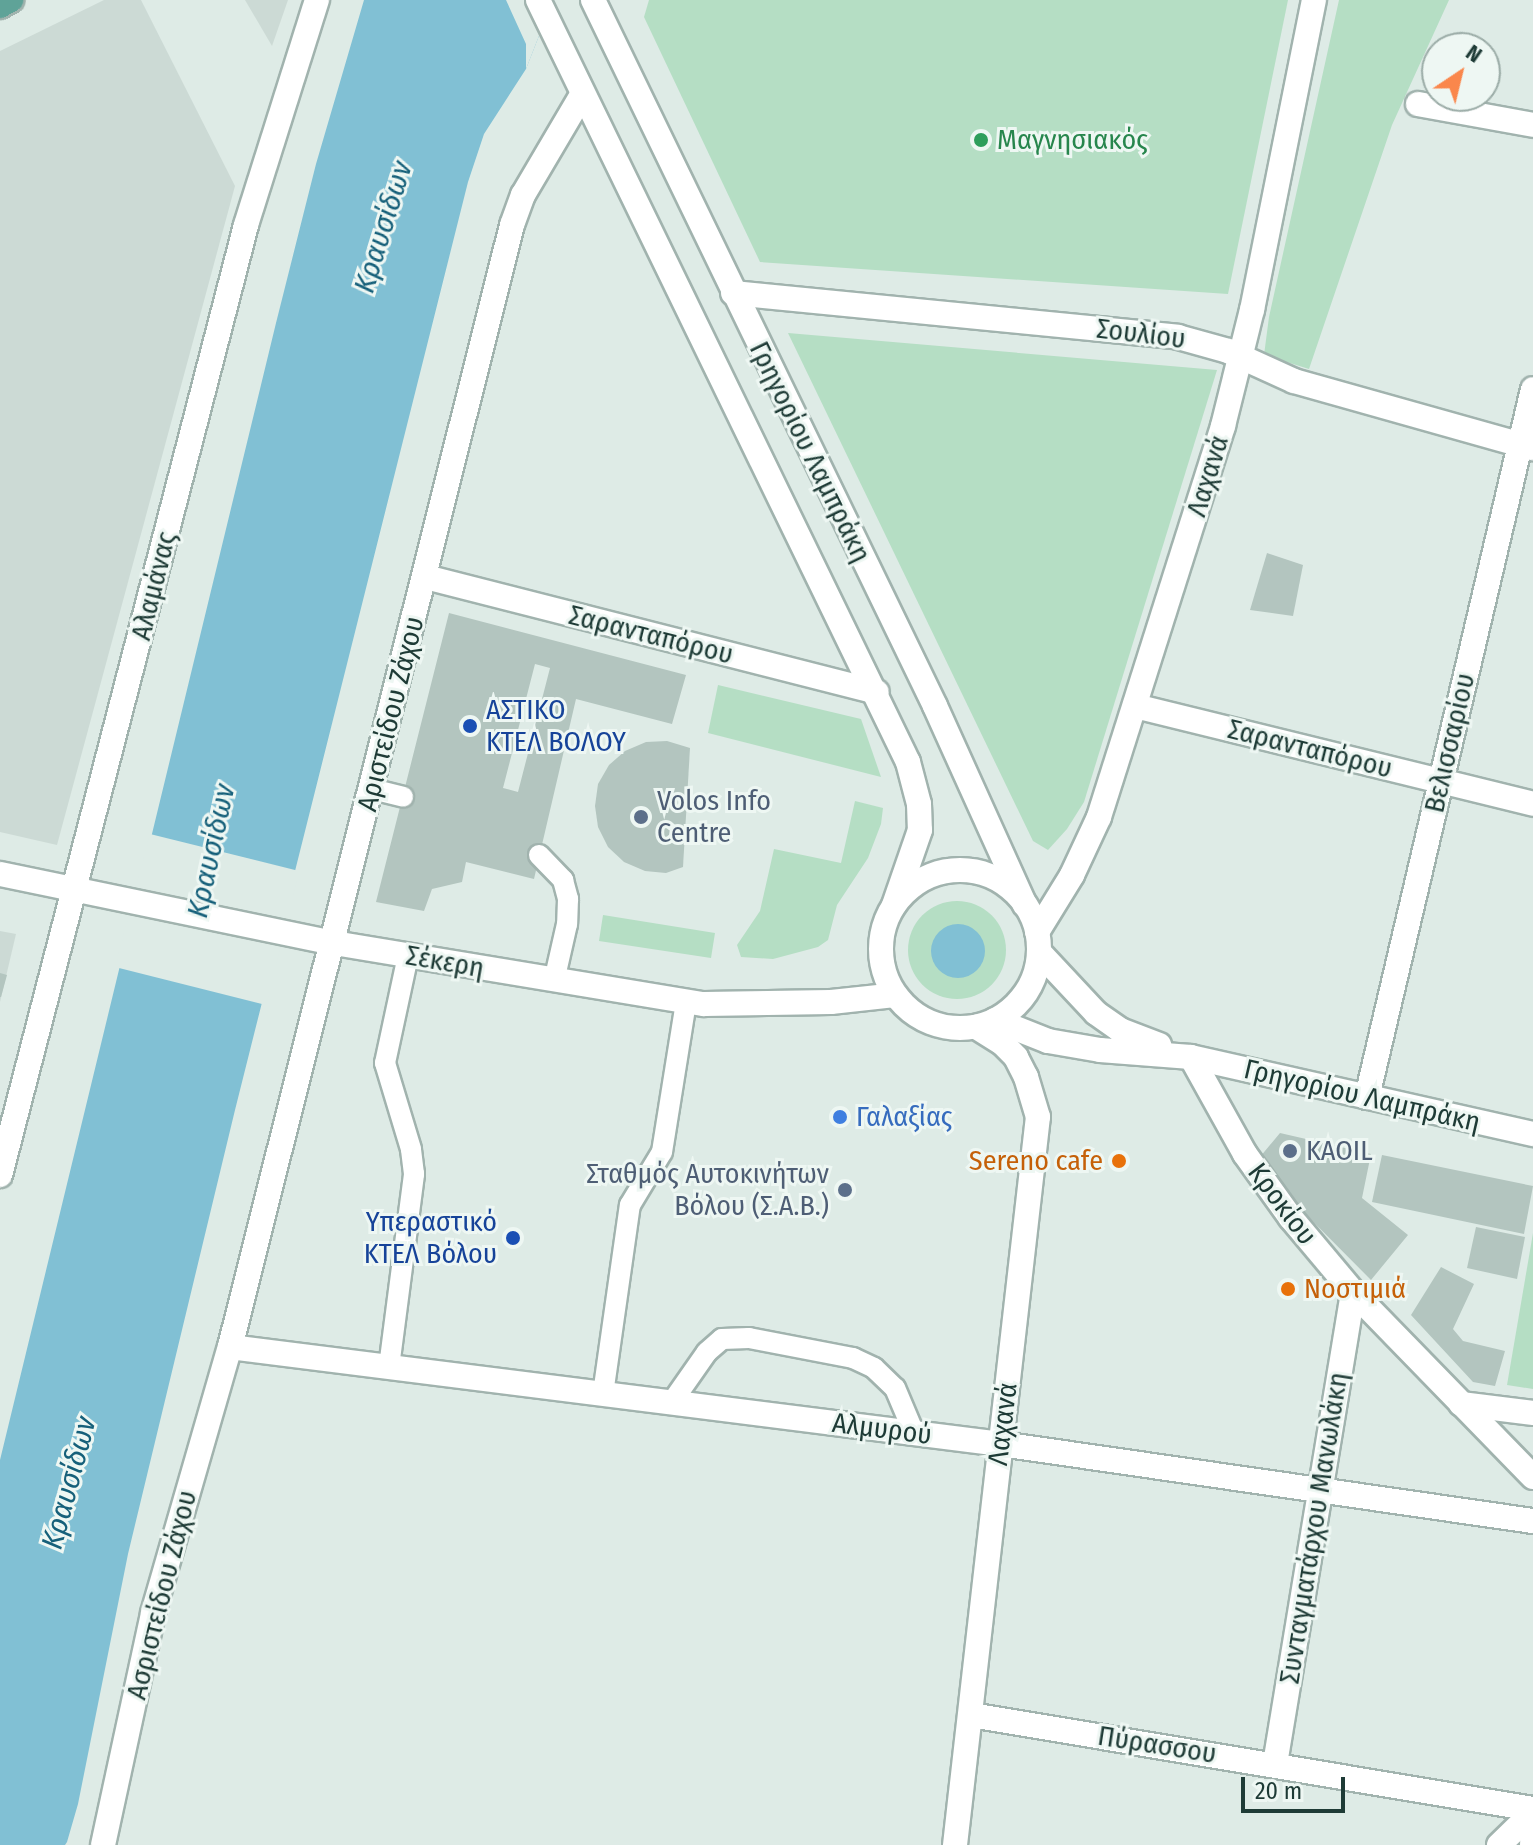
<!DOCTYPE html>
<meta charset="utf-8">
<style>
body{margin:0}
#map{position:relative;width:1533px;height:1845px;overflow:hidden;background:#deebe6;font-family:"Fira Sans Condensed",sans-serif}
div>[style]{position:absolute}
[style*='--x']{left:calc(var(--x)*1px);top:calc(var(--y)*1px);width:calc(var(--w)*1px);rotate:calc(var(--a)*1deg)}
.built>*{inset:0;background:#ccdad5}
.green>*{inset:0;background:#b5dec4}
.round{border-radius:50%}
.water>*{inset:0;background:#81c0d4}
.pier>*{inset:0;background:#deebe6}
.building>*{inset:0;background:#b3c5bf}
.roads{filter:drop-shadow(2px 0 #a1b3ae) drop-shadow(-2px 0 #a1b3ae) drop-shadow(0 2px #a1b3ae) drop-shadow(0 -2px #a1b3ae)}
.lane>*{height:20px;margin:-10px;padding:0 10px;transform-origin:10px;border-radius:10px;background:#fff}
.street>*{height:24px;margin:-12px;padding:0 12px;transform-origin:12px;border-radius:12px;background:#fff}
.secondary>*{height:24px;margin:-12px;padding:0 12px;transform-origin:12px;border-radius:12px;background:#fff}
.secondary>.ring{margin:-12px;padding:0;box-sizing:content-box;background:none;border:24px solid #fff;border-radius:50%}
.primary>*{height:24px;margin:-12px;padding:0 12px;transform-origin:12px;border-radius:12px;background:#5fa398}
.dots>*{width:22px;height:22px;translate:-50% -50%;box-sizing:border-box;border:4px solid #eef7f3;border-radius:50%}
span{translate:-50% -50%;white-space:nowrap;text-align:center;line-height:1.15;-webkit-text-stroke:6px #eef7f3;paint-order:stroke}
.leisure-label{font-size:28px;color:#27864d}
.left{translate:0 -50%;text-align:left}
.street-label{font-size:28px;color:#1e3b36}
.transit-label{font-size:28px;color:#164399}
.right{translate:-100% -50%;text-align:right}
.service-label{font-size:28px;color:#4e5e75}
.shop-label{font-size:28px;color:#366cbe}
.food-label{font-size:28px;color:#c56008}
.water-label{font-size:30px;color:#16607a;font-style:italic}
.north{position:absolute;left:1421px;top:32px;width:80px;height:80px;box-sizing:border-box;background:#eef7f3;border:2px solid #9baca7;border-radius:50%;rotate:35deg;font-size:22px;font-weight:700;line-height:32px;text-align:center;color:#1e3b36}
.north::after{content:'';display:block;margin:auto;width:28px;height:36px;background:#fa874c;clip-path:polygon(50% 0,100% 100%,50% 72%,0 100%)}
.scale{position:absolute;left:1241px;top:1777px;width:104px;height:36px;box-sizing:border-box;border:4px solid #1e3b36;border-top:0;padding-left:10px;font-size:24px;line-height:28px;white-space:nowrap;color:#1e3b36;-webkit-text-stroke:6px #eef7f3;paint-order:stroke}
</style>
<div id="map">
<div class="built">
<div style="clip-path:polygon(104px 0,141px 0,235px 186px,57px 845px,0 832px,0 51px)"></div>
<div style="clip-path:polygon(245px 0,288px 0,272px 46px)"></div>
<div style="clip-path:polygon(0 931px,16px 934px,0 1002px)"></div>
</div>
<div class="green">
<div style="clip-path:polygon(649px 0,1288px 0,1228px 294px,760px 262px,644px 17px)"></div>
<div style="clip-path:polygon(1339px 0,1449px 0,1392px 125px,1309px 369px,1264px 355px,1269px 317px)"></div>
<div style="clip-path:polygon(788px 333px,1217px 370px,1084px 802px,1067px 829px,1048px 850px,1033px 841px)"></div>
<div style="clip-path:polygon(718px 685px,861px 719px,881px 777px,708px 733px)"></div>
<div style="clip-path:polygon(855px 801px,883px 808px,881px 824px,868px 858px,837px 905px,828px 940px,818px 947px,773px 959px,741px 957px,737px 945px,760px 911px,774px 849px,841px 863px)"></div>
<div class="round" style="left:908px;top:901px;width:98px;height:98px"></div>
<div style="clip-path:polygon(603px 915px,715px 933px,711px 958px,599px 941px)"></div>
<div style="clip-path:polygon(1533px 1233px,1533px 1389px,1507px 1385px)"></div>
</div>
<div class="water">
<div style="clip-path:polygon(364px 0,553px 0,526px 69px,484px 134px,468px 182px,235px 1110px,128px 1554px,78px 1804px,67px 1842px,65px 1845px,0 1845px,0 1460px,276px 323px,316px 164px)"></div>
<div class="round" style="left:931px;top:924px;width:54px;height:54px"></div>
</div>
<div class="pier">
<div style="clip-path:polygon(506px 0,553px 0,526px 69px,526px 44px)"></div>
<div style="clip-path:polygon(150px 834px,299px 871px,266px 1005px,115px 967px)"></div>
</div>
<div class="building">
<div style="clip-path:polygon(1267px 553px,1303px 565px,1293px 616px,1250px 610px)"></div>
<div style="clip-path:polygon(evenodd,449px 613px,686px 675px,672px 724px,576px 699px,534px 879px,466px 862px,462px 882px,432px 889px,424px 911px,376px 902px,449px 613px,535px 664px,550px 668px,518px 792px,503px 788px,535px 664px)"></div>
<div style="clip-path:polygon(667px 741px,690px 748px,683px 867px,666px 873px,645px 871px,624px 862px,608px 847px,598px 827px,595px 806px,598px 784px,609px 765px,625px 751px,646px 742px)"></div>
<div style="clip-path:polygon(0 973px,7px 975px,1px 997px,0 997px)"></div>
<div style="clip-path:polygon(1280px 1133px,1371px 1154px,1362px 1198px,1408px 1235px,1371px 1280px,1255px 1163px)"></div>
<div style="clip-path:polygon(1382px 1155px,1533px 1186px,1524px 1234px,1372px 1202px)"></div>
<div style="clip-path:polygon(1476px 1227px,1525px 1237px,1517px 1279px,1467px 1268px)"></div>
<div style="clip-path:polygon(1441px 1267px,1474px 1284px,1453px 1329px,1463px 1341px,1505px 1351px,1495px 1386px,1473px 1382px,1411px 1315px)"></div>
</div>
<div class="roads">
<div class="lane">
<div style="--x:372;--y:789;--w:32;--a:14"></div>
<div style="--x:539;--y:855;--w:35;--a:46"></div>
<div style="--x:563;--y:880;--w:20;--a:75"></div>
<div style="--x:568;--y:899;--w:25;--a:92"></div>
<div style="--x:567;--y:924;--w:58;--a:102.8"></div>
<div style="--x:389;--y:1367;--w:195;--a:-82.6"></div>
<div style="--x:414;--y:1174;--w:25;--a:-97"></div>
<div style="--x:411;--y:1149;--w:90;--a:-106.8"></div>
<div style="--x:385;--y:1063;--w:109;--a:-77.9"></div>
<div style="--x:603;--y:1394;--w:191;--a:-81.9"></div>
<div style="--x:630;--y:1205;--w:62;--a:-58.9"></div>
<div style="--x:662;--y:1152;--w:152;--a:-80.9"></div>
<div style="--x:672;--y:1402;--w:61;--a:-55"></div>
<div style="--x:707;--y:1352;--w:20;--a:-41"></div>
<div style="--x:722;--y:1339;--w:27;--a:-2"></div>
<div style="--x:749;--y:1338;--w:106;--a:10.9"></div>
<div style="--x:853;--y:1358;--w:23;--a:25"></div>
<div style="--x:874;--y:1368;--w:29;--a:44"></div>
<div style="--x:895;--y:1388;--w:49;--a:67.1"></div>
</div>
<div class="street">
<div style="--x:1418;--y:104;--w:117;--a:10.3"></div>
<div style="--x:733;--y:293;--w:447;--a:5.6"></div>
<div style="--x:1178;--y:337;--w:52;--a:15.6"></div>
<div style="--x:1228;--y:351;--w:72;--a:24.4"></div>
<div style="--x:1294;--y:381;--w:248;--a:15.7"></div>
<div style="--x:426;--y:577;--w:465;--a:14.3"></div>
<div style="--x:1135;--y:706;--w:410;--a:13.8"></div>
<div style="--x:1037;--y:932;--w:67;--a:-58.4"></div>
<div style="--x:1072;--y:875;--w:64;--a:-65"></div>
<div style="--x:1099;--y:817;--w:410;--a:-72.4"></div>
<div style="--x:1223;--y:426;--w:120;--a:-76"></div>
<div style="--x:1252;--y:310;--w:316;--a:-78.7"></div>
<div style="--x:1191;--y:1057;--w:111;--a:60.9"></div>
<div style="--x:1245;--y:1154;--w:79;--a:54.3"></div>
<div style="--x:1291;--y:1218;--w:97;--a:50"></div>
<div style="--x:1353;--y:1292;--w:258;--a:45.8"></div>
<div style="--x:1367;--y:1097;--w:727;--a:-76.8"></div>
<div style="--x:0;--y:1175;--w:981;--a:-75.48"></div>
<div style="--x:246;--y:225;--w:236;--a:-72.5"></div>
<div style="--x:230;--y:1347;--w:777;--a:7.17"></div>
<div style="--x:1001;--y:1444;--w:538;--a:8.24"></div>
<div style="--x:1461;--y:1404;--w:73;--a:7.1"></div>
<div style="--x:971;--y:1715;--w:570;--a:9.5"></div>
<div style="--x:1275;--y:1764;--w:478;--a:-80.6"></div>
<div style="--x:103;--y:1845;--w:237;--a:-77.8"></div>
<div style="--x:153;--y:1613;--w:277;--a:-73.9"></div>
<div style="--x:230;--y:1347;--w:1157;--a:-75.89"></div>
<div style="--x:512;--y:225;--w:32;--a:-70"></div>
<div style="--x:523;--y:195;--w:116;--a:-59.5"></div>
<div style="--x:955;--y:1845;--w:733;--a:-83.5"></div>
<div style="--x:1038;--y:1117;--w:42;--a:-106.7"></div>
<div style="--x:1026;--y:1077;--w:22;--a:-117"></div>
<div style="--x:1016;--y:1057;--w:20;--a:-135"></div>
<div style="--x:1002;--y:1043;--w:31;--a:-148"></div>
<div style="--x:1499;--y:1845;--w:47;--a:-44.1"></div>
<div style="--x:1532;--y:1845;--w:14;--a:-86"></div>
</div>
<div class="secondary">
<div style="--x:538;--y:0;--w:847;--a:64.1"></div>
<div style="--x:908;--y:762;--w:43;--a:75.3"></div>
<div style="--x:919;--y:804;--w:26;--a:88"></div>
<div style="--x:920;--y:830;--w:79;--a:109.1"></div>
<div style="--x:593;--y:0;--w:784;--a:64.15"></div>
<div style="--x:935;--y:706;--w:218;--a:65.7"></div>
<div class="ring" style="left:881px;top:870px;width:134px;height:134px"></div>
<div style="--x:0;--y:874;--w:341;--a:11.7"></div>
<div style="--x:334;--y:943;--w:375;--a:9.4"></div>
<div style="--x:704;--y:1004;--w:127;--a:-0.9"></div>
<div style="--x:831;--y:1002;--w:64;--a:-6.2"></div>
<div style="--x:1039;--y:952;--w:83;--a:46.9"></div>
<div style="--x:1096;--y:1013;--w:29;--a:35"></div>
<div style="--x:1120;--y:1030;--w:42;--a:21"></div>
<div style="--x:995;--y:1020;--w:57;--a:21.6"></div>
<div style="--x:1048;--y:1041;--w:53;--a:9.8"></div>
<div style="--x:1100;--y:1050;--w:91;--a:4.4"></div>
<div style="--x:1191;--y:1057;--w:351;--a:12.7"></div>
</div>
<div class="primary">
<div style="--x:0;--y:6;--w:13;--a:-29"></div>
</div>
</div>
<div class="dots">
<div style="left:981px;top:140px;background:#2e9e5b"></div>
<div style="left:470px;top:726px;background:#1a4fb4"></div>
<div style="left:641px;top:817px;background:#5c6f8a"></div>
<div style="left:840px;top:1117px;background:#3f7fe0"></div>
<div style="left:1290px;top:1151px;background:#5c6f8a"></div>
<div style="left:1119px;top:1161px;background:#e8710a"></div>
<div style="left:845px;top:1190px;background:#5c6f8a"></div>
<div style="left:513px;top:1238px;background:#1a4fb4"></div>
<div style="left:1288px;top:1289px;background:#e8710a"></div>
</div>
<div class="leisure-label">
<span class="left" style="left:997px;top:140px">Μαγνησιακός</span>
</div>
<div class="street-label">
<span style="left:1141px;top:334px;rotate:7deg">Σουλίου</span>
<span style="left:810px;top:452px;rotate:64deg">Γρηγορίου Λαμπράκη</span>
<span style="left:1208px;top:476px;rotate:-73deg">Λαχανά</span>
<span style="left:154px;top:586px;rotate:-76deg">Αλαμάνας</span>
<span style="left:651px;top:635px;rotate:14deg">Σαρανταπόρου</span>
<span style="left:391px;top:714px;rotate:-76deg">Αριστείδου Ζάχου</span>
<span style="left:1450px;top:743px;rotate:-77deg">Βελισσαρίου</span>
<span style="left:1310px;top:749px;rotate:14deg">Σαρανταπόρου</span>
<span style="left:445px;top:962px;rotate:10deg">Σέκερη</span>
<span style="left:1362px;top:1096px;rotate:13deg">Γρηγορίου Λαμπράκη</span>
<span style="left:1282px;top:1204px;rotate:53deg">Κροκίου</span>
<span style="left:1003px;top:1424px;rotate:-83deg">Λαχανά</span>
<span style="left:882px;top:1429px;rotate:7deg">Αλμυρού</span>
<span style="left:1314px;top:1528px;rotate:-81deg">Συνταγματάρχου Μανωλάκη</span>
<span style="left:162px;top:1595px;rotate:-76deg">Ασριστείδου Ζάχου</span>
<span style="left:1157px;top:1745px;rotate:9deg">Πύρασσου</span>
</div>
<div class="transit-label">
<span class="left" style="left:486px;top:726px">ΑΣΤΙΚΟ<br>ΚΤΕΛ ΒΟΛΟΥ</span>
<span class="right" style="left:497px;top:1238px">Υπεραστικό<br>ΚΤΕΛ Βόλου</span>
</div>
<div class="service-label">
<span class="left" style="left:657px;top:817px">Volos Info<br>Centre</span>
<span class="left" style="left:1306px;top:1151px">KAOIL</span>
<span class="right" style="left:829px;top:1190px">Σταθμός Αυτοκινήτων<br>Βόλου (Σ.Α.Β.)</span>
</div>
<div class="shop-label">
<span class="left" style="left:856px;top:1117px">Γαλαξίας</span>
</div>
<div class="food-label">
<span class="right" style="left:1103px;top:1161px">Sereno cafe</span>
<span class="left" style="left:1304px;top:1289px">Νοστιμιά</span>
</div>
<div class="water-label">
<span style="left:383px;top:227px;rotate:-73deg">Κραυσίδων</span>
<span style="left:211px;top:851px;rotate:-78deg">Κραυσίδων</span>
<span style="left:69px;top:1483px;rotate:-75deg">Κραυσίδων</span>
</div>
<div class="north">N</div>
<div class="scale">20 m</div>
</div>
